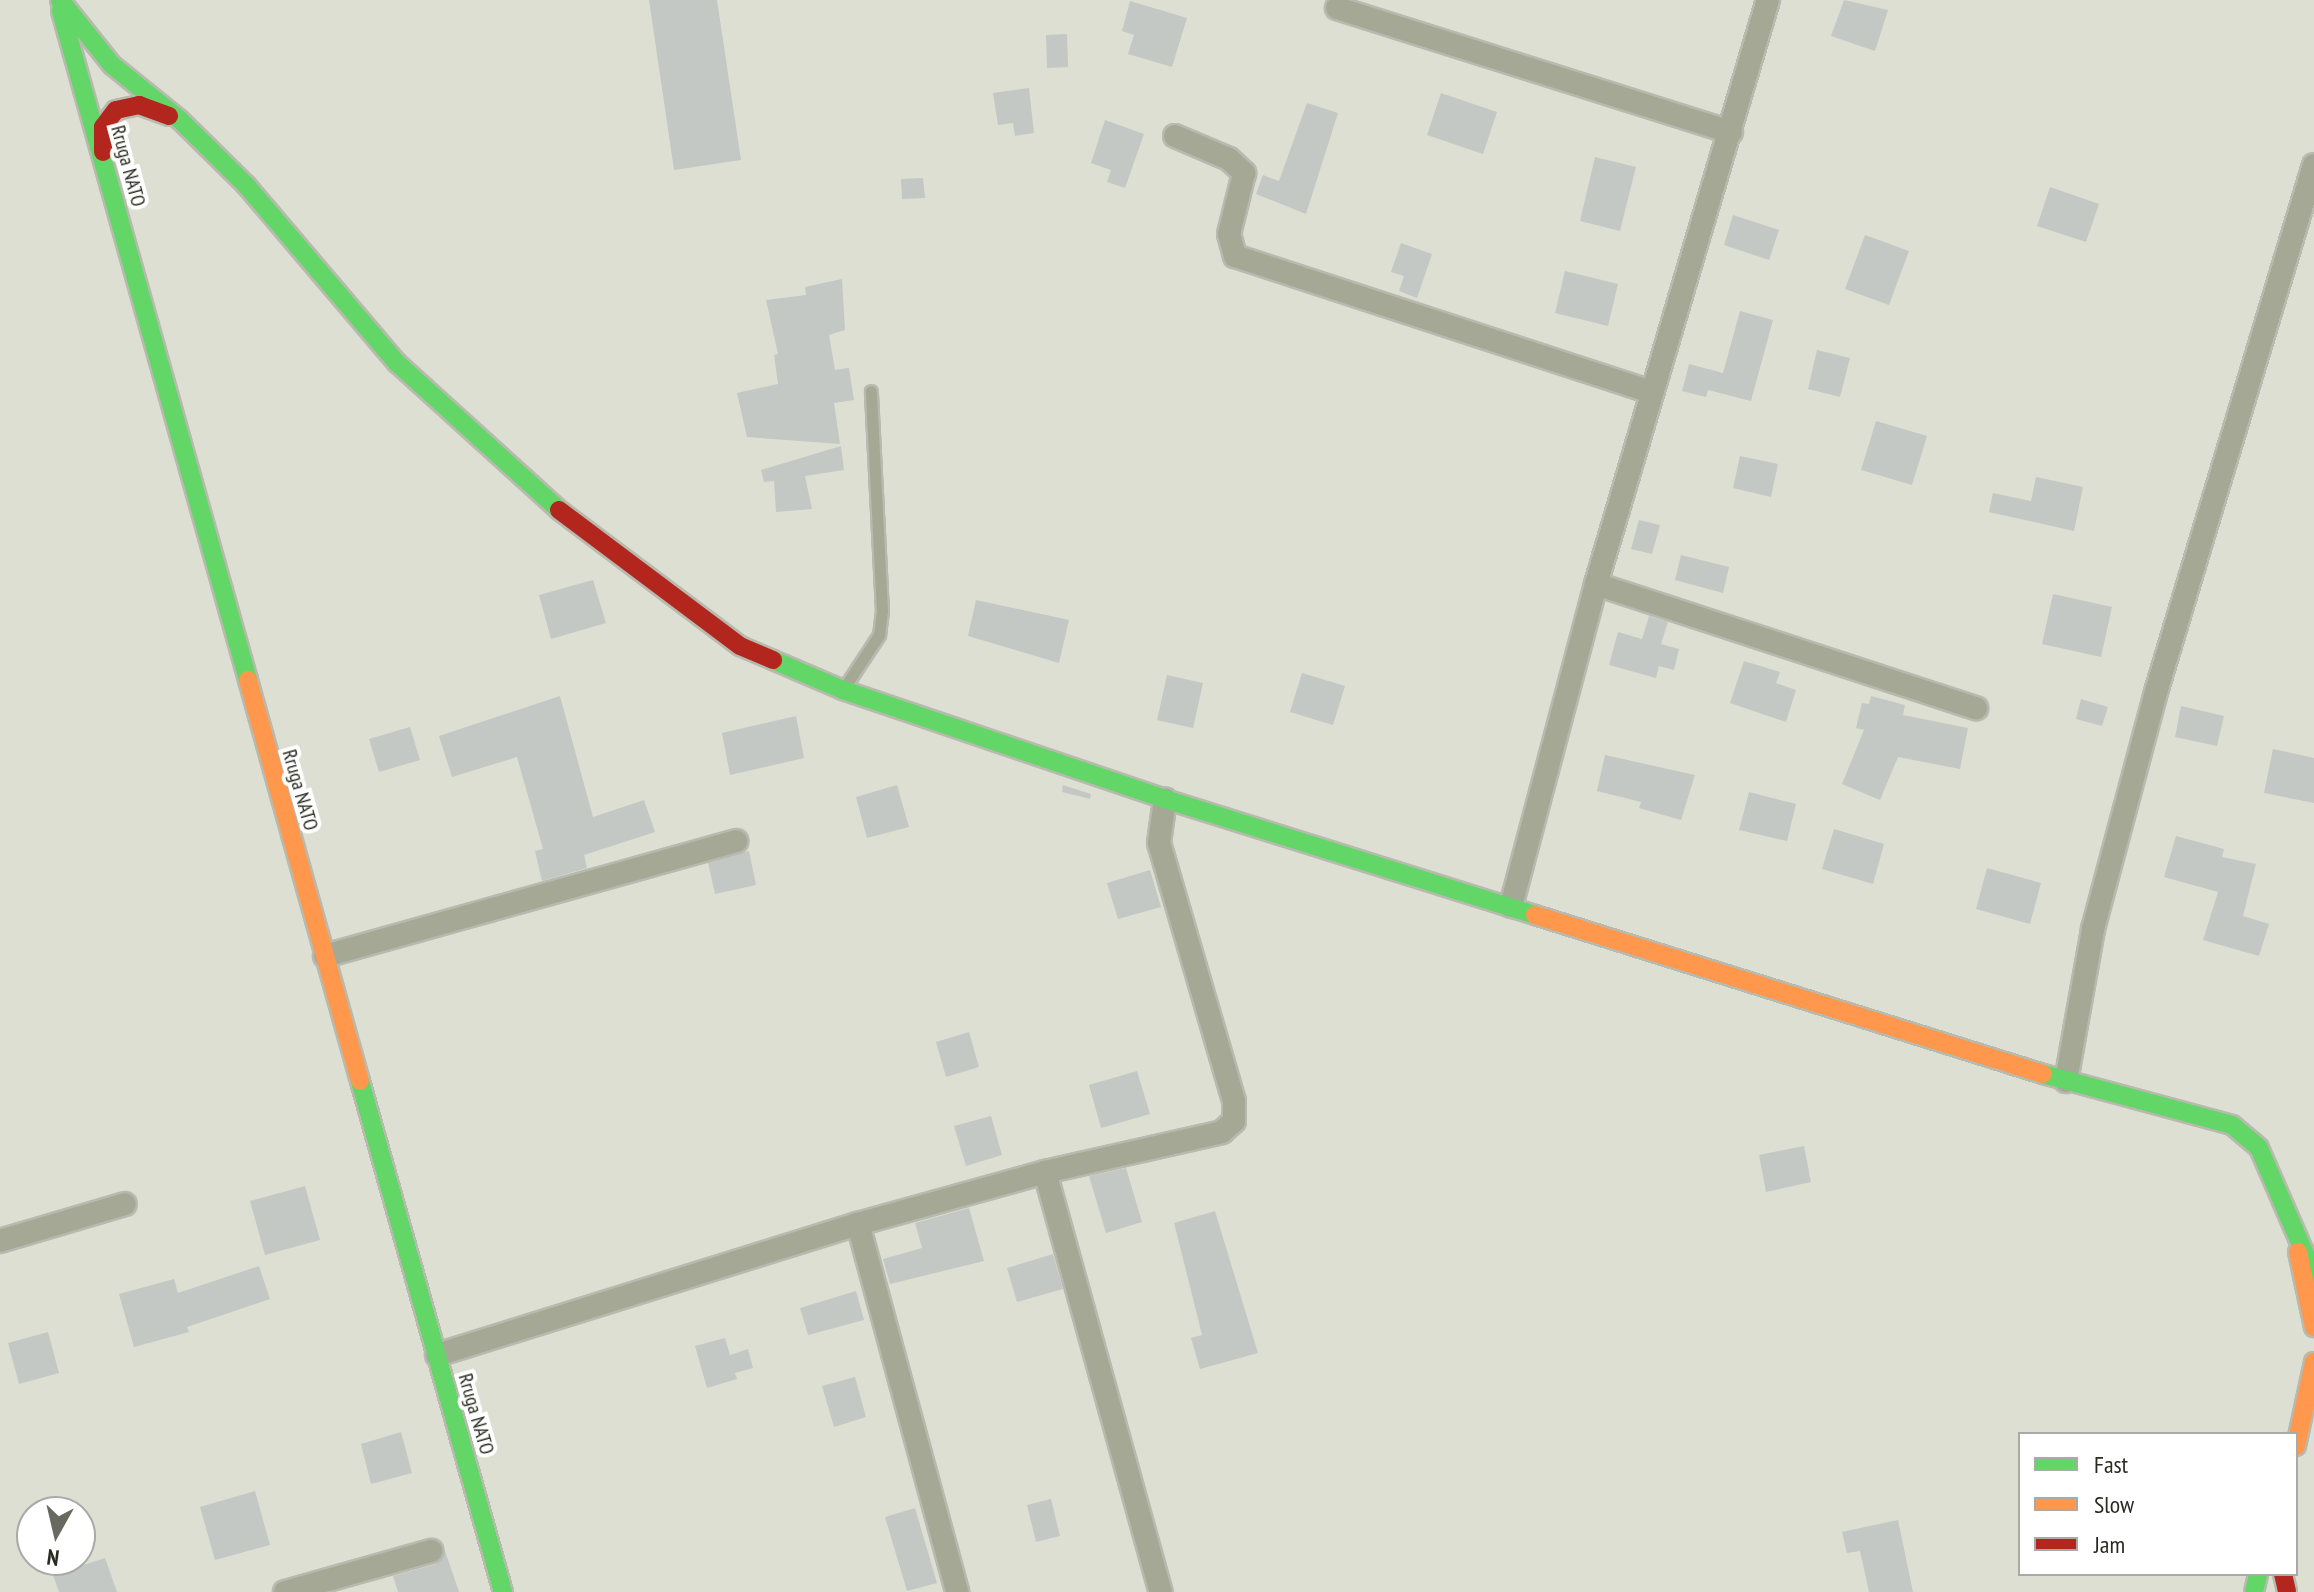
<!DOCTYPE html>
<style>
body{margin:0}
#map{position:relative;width:2314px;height:1592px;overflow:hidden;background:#dddfd2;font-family:"PT Sans Narrow",sans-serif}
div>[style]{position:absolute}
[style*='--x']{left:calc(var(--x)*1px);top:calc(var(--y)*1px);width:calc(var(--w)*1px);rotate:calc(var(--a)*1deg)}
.building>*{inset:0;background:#c3c8c5}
.roads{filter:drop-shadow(2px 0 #b8baaf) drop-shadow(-2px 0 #b8baaf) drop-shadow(0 2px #b8baaf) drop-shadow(0 -2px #b8baaf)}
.lane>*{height:11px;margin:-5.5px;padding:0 5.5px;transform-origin:5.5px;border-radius:5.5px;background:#a6a896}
.street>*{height:22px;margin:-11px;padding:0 11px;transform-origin:11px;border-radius:11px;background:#a6a896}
.fast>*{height:18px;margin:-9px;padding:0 9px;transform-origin:9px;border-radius:9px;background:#63d668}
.slow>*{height:18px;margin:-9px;padding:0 9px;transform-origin:9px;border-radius:9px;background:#ff974d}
.jam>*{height:18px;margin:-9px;padding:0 9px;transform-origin:9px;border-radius:9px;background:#b3261e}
span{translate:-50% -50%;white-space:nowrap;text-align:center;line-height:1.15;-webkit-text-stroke:8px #fff;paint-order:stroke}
.street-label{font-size:20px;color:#292b21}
.legend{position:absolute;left:2018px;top:1432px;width:280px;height:144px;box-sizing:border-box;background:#fff;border:2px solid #a9aaa6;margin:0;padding:10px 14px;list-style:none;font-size:24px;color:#292b21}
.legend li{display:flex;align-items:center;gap:16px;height:40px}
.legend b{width:40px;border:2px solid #a9aaa6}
.north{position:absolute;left:16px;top:1496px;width:80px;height:80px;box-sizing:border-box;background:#fff;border:2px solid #a9aaa6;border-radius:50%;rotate:188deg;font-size:22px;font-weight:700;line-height:32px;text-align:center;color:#292b21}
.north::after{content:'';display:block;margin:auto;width:28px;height:36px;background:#686a5f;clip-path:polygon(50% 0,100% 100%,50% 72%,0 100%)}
</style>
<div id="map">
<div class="building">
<div style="clip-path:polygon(649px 0,717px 0,741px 160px,674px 170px)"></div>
<div style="clip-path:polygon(1844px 0,1888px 10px,1875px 51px,1831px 36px)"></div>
<div style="clip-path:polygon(1130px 1px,1187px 18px,1172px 67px,1128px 54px,1134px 35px,1122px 31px)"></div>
<div style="clip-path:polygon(1067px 34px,1068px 67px,1047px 68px,1046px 35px)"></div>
<div style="clip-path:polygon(1029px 88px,1034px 133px,1015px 136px,1013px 123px,998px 125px,993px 93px)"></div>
<div style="clip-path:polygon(1441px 93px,1497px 112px,1483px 154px,1427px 135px)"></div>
<div style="clip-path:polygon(1307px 103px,1338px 113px,1306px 214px,1256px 194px,1263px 175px,1279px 181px)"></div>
<div style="clip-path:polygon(1105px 120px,1144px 134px,1125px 188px,1107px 182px,1111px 170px,1091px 163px)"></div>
<div style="clip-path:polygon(1595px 157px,1636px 167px,1620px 231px,1580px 221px)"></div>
<div style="clip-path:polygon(923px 178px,925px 198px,902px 199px,901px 179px)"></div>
<div style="clip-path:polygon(2050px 187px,2099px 204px,2086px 242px,2037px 226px)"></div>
<div style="clip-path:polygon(1733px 215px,1779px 230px,1769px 260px,1724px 245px)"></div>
<div style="clip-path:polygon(1865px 235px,1909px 251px,1889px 305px,1845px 289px)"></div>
<div style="clip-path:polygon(1401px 243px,1432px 254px,1417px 298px,1399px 291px,1404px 276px,1391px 272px)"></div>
<div style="clip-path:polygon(1565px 271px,1618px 284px,1608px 326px,1555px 313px)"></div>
<div style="clip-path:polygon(842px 279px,845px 330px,829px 335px,835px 370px,849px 368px,854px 400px,834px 403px,840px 444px,747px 437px,737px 393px,778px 384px,774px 355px,778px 354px,766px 300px,806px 295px,805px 287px)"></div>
<div style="clip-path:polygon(1740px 311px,1773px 320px,1751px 401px,1708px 390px,1706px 397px,1682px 391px,1689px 364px,1723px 373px)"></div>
<div style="clip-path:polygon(1817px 350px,1850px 358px,1840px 397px,1808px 389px)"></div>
<div style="clip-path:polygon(1876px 421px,1927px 436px,1912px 485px,1861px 470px)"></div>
<div style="clip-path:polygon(841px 446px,844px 470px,805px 476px,812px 509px,776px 512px,774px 481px,764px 482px,761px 470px)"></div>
<div style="clip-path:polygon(1740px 456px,1778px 464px,1771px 497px,1733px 488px)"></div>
<div style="clip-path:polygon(2036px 477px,2083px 487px,2074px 531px,1989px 512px,1993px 493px,2031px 501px)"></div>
<div style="clip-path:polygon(1639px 520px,1660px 525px,1652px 554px,1631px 549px)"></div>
<div style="clip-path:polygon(1681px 555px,1729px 567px,1723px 593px,1675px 580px)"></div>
<div style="clip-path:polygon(593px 580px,606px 623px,551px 639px,539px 595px)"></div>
<div style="clip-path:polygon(2053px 594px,2112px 607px,2101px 657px,2042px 644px)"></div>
<div style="clip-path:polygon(976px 600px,1069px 620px,1059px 663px,968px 636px)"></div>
<div style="clip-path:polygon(1649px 616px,1668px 622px,1661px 644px,1679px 649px,1674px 670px,1659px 666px,1656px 678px,1609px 665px,1618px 632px,1642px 639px)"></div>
<div style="clip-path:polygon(1744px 661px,1780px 672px,1776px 683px,1796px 690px,1786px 722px,1730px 703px)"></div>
<div style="clip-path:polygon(1302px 673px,1345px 686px,1333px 725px,1290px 712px)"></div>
<div style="clip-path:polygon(1167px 675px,1203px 683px,1193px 728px,1157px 720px)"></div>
<div style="clip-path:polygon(560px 696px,593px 817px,644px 800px,655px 832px,584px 855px,587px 868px,542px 881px,535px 851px,543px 849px,517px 757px,452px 777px,439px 736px)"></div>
<div style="clip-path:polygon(1871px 696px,1905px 705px,1903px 715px,1968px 728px,1960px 769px,1898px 757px,1880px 800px,1842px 784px,1864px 730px,1856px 728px,1862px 703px,1869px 704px)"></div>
<div style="clip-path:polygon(2081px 699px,2108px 707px,2102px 726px,2076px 719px)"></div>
<div style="clip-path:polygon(2181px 706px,2224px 716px,2217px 746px,2175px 737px)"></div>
<div style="clip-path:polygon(796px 716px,804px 758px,730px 775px,722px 733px)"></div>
<div style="clip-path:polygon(410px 727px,420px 760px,379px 772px,369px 739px)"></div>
<div style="clip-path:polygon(2273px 749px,2314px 758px,2314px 803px,2264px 793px)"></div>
<div style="clip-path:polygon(1605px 755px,1695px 775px,1681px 820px,1639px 808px,1641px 802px,1597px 791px)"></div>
<div style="clip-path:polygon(897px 785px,909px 827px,867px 838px,856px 797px)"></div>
<div style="clip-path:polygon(1063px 785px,1091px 794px,1090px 799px,1062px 792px)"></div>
<div style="clip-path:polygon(1749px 792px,1796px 804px,1787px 841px,1739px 830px)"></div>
<div style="clip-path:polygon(1834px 829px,1884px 844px,1873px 884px,1822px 869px)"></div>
<div style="clip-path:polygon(2176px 836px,2224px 849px,2222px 857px,2256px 864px,2243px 916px,2269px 924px,2259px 956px,2203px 940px,2218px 892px,2164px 877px)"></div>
<div style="clip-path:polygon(749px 851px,756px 885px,715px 894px,708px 863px)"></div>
<div style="clip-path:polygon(1987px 868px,2041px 883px,2030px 924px,1976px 909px)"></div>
<div style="clip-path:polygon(1150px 870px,1161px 907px,1118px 919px,1107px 883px)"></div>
<div style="clip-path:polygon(969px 1032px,979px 1067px,946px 1077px,936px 1042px)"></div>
<div style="clip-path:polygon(1137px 1071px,1150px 1114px,1101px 1128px,1089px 1085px)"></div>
<div style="clip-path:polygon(991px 1116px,1002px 1155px,966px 1166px,954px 1126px)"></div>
<div style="clip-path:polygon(1804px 1146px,1811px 1182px,1766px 1192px,1759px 1155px)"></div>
<div style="clip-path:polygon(1126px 1168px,1142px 1222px,1106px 1233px,1089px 1176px)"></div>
<div style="clip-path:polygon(305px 1186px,320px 1240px,265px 1255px,250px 1201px)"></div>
<div style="clip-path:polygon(969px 1208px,984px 1261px,890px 1284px,883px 1259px,922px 1248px,915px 1223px)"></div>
<div style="clip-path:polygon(1215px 1211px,1258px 1353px,1200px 1369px,1191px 1338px,1202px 1335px,1174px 1223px)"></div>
<div style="clip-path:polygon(1053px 1254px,1063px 1289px,1017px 1302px,1007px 1268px)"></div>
<div style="clip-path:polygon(259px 1266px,270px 1299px,187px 1327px,189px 1332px,134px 1347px,119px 1294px,174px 1279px,178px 1293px)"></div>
<div style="clip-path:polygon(856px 1291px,864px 1320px,808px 1335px,800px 1308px)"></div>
<div style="clip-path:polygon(48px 1332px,59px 1373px,19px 1384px,8px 1343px)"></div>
<div style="clip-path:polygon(725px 1338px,730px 1355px,748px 1349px,753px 1368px,735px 1373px,737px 1379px,707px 1388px,695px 1346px)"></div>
<div style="clip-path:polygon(855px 1377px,866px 1417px,834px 1427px,822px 1386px)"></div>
<div style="clip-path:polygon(401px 1432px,412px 1473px,371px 1484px,361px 1444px)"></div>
<div style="clip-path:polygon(255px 1491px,270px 1545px,215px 1560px,200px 1507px)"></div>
<div style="clip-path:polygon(1051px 1499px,1060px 1536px,1036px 1542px,1027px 1505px)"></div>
<div style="clip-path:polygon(915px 1508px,937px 1583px,907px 1591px,885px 1517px)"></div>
<div style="clip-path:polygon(1898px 1520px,1913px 1592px,1869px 1592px,1860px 1551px,1847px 1553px,1842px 1532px)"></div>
<div style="clip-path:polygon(445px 1551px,459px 1592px,398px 1592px,393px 1576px,436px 1564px)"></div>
<div style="clip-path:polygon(105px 1558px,117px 1592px,59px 1592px,53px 1575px)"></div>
</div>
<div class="roads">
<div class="lane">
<div style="--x:844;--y:688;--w:64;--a:-56.6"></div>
<div style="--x:879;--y:635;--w:24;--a:-83"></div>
<div style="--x:882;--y:611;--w:220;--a:-92.9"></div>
</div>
<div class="street">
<div style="--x:1337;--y:8;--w:413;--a:17.5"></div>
<div style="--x:1175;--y:136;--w:59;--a:23.1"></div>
<div style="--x:1229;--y:159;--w:21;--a:43"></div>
<div style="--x:1244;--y:173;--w:63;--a:103.8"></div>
<div style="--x:1229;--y:234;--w:23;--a:75"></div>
<div style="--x:1235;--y:256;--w:438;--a:18.1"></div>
<div style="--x:1596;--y:584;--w:400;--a:18.1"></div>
<div style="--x:1511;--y:906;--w:333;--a:-75.2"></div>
<div style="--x:1596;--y:584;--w:609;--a:-73.59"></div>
<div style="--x:325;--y:956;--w:427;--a:-15.6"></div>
<div style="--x:2066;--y:1081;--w:154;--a:-79.9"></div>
<div style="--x:2093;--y:929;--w:245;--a:-75.1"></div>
<div style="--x:2156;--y:692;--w:550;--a:-73.31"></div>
<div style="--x:1045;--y:1172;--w:436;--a:74.6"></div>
<div style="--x:858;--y:1224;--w:381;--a:74.9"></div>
<div style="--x:0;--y:1241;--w:130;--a:-16.5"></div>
<div style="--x:437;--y:1355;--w:441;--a:-17.3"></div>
<div style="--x:858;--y:1224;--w:194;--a:-15.5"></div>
<div style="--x:1045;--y:1172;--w:181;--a:-12.7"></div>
<div style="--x:1222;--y:1132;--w:16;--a:-43"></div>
<div style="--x:1234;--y:1121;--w:20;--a:-90"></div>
<div style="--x:1234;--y:1101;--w:269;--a:-106.2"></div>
<div style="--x:1159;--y:843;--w:44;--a:-82.2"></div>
<div style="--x:285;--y:1592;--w:152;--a:-15.7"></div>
</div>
<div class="fast">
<div style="--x:60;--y:0;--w:83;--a:51.3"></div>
<div style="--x:112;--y:65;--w:87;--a:39"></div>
<div style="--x:180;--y:120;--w:93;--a:44.6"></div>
<div style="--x:246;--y:185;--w:233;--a:49.7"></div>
<div style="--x:397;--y:363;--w:219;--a:42.2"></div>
<div style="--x:61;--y:11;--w:695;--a:74.38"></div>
<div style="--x:773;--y:660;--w:76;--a:23.2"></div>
<div style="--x:843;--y:690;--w:340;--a:18.7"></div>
<div style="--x:1165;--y:799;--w:388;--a:17.4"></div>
<div style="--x:2043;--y:1074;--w:196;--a:15.1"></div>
<div style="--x:2232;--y:1125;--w:35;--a:40"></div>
<div style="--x:2259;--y:1148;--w:138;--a:66.6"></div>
<div style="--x:360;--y:1081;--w:531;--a:74.37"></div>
<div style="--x:2254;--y:1592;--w:18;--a:-77"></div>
</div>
<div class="slow">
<div style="--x:248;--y:680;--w:416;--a:74.4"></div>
<div style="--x:1535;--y:915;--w:532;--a:17.38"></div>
<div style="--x:2298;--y:1252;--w:77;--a:78"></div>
<div style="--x:2296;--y:1446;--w:86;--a:-77.9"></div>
</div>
<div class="jam">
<div style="--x:103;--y:152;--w:25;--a:-90"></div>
<div style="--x:103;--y:127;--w:21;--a:-53"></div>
<div style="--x:116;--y:110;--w:24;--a:-12"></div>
<div style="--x:139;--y:105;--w:32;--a:20"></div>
<div style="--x:559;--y:510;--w:226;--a:36.9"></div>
<div style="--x:740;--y:646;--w:36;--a:23"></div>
<div style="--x:2283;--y:1574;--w:18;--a:77"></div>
</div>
</div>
<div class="street-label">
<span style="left:128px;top:166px;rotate:75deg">Rruga NATO</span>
<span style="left:300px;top:790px;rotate:74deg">Rruga NATO</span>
<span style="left:476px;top:1414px;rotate:74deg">Rruga NATO</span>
</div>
<ul class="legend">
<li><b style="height:10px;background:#63d668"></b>Fast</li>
<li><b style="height:10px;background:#ff974d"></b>Slow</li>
<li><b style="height:10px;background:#b3261e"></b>Jam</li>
</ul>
<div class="north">N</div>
</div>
